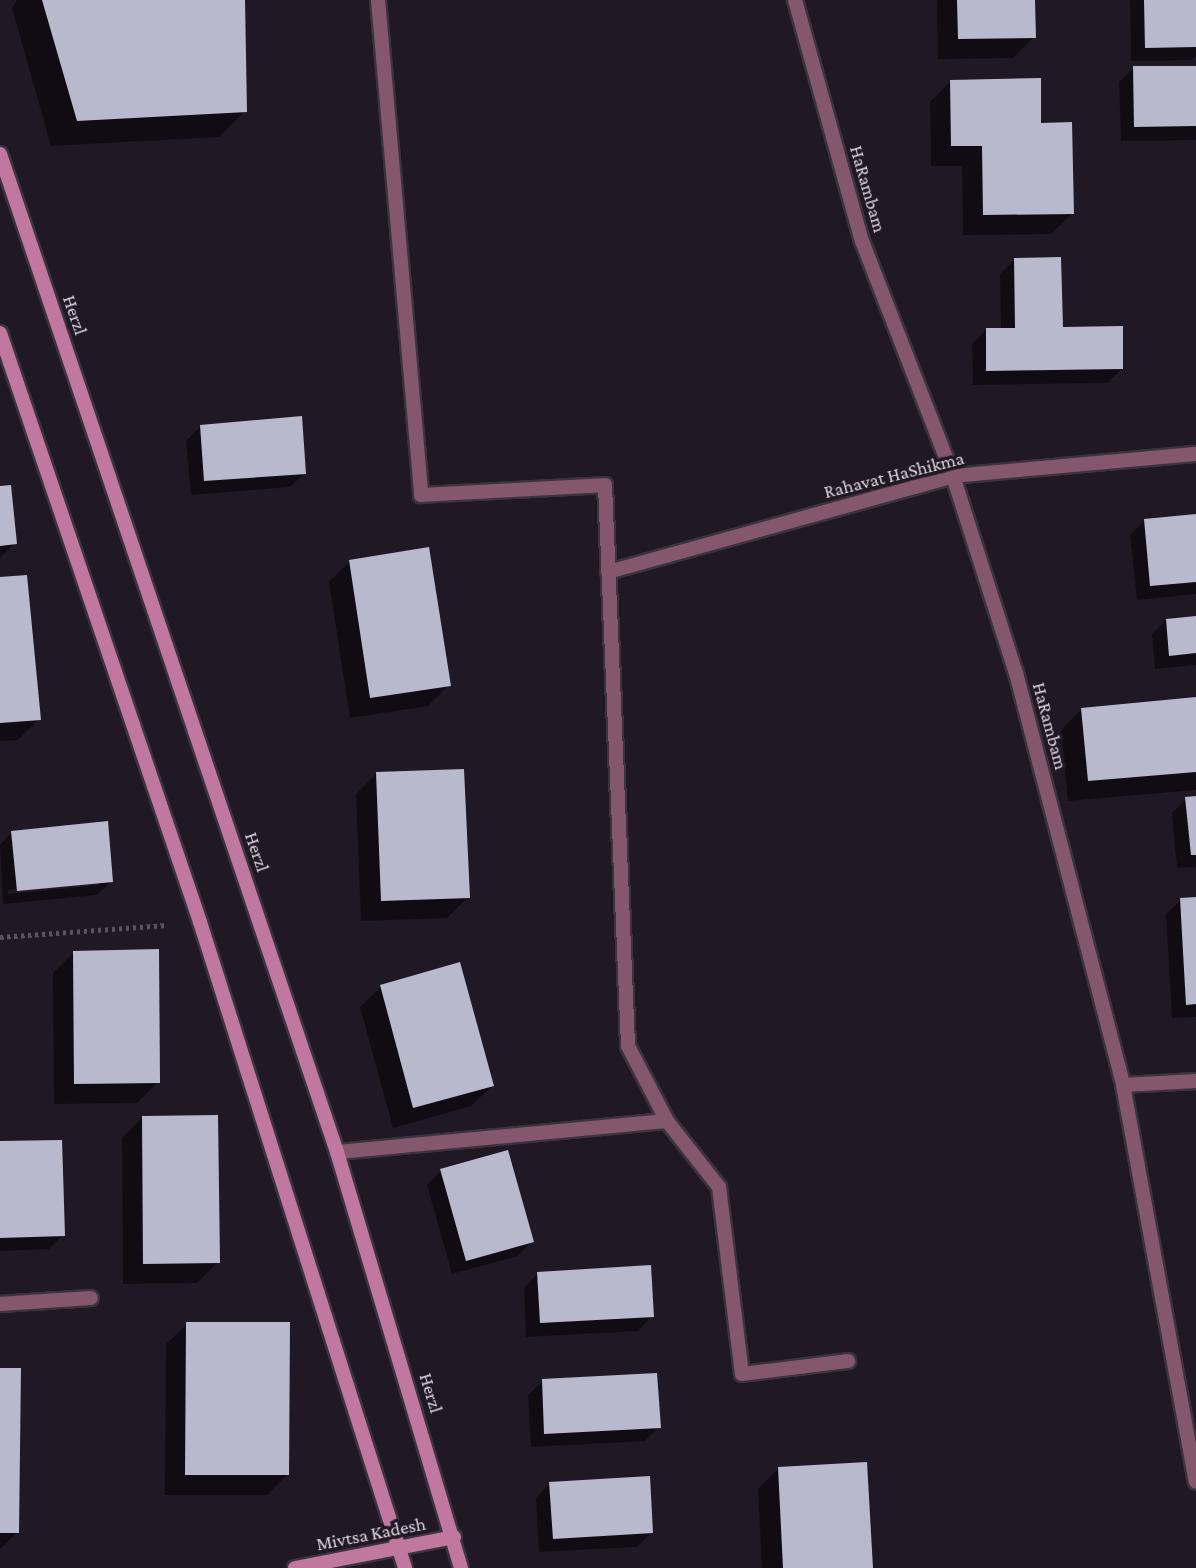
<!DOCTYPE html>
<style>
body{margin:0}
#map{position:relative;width:1196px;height:1568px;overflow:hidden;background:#211825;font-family:"Crimson Pro",serif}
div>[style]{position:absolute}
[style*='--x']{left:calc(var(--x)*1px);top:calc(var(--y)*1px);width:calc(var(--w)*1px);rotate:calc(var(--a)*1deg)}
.shadow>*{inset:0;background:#0007}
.building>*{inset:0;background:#b9b9cd}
.path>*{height:4.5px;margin-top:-2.25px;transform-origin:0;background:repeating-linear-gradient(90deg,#5a525e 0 3.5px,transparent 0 7px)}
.roads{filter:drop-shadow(2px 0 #3b333f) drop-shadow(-2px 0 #3b333f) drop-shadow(0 2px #3b333f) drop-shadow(0 -2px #3b333f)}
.lane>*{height:14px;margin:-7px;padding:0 7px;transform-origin:7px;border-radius:7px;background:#85576f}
.street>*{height:14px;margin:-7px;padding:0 7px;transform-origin:7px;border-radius:7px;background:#85576f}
.secondary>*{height:14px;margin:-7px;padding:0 7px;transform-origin:7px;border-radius:7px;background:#c1789f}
span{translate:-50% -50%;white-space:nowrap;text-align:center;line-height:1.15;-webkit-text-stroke:7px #211825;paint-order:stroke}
.street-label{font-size:19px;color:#ded8e1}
</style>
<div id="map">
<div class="shadow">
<div style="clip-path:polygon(17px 0,244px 0,245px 111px,219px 137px,51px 146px,12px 8px)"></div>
<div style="clip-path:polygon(937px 0,1034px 0,1034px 37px,1013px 58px,938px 59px)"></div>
<div style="clip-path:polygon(1130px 0,1196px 0,1196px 56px,1192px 60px,1131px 61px)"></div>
<div style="clip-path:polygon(1134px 68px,1196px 68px,1196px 140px,1121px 141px,1119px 82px)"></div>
<div style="clip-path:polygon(951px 81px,1040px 125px,1072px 214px,1051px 234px,963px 235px,962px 166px,931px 166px,930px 102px)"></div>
<div style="clip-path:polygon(1014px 260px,1061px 329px,1122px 369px,1107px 383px,973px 385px,972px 344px,986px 330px,1001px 330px,1000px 274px)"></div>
<div style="clip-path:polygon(200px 427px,305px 473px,290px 487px,191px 495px,186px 441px)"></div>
<div style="clip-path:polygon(0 488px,15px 543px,0 558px)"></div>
<div style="clip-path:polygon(1196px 516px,1196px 594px,1137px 600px,1130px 535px,1144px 521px)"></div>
<div style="clip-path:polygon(350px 561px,449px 685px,428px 706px,350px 718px,329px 582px)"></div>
<div style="clip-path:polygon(0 579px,39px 719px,18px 740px,0 741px)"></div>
<div style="clip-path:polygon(1196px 618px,1196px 665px,1155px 669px,1152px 634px,1166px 620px)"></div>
<div style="clip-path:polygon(1196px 699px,1196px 790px,1068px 801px,1061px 730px,1082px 709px)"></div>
<div style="clip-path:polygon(376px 774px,468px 897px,447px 918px,361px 921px,356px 794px)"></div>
<div style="clip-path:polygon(1196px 798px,1196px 867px,1177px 868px,1172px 813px,1186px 799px)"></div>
<div style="clip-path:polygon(evenodd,12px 832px,112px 881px,97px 895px,3px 904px,0 845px,12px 832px,99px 881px,99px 885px,8px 894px,8px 890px,99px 881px)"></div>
<div style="clip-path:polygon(1196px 899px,1196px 1017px,1172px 1018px,1166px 914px,1181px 900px)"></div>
<div style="clip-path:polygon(74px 952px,158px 1082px,137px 1103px,54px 1104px,53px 973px)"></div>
<div style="clip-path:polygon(381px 987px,492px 1086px,471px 1106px,393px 1128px,360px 1007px)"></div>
<div style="clip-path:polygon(142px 1118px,218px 1262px,197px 1283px,123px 1284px,122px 1138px)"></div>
<div style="clip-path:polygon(0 1143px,63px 1235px,49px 1249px,0 1251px)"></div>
<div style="clip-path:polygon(441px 1171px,532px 1241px,518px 1256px,452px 1274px,427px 1185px)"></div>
<div style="clip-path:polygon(538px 1273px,652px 1316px,638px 1331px,526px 1337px,524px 1288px)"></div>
<div style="clip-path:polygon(187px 1324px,287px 1475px,267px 1495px,165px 1495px,166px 1344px)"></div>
<div style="clip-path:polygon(0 1370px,17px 1533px,0 1549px)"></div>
<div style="clip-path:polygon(543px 1381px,659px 1427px,645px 1441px,531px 1447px,528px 1395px)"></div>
<div style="clip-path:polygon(779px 1468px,871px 1568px,762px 1568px,758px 1489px)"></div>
<div style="clip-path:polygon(550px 1483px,651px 1533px,637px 1547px,539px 1552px,536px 1498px)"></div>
</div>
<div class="building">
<div style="clip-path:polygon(42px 0,245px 0,247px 112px,77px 121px)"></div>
<div style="clip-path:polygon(957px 0,1035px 0,1036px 38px,958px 39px)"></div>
<div style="clip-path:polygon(1144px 0,1196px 0,1196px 47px,1145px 48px)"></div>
<div style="clip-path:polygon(1133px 66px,1196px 66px,1196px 126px,1134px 127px)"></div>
<div style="clip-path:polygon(1041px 78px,1041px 123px,1072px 122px,1074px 214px,983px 215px,982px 146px,951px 146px,950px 80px)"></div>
<div style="clip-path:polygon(1061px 257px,1063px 327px,1123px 326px,1123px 369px,986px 371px,986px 328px,1015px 328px,1014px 258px)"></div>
<div style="clip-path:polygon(302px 416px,306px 474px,204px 481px,200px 425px)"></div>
<div style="clip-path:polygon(11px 485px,17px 544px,0 546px,0 486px)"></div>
<div style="clip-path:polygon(1196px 514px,1196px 582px,1150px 586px,1144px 519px)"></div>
<div style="clip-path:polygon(429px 547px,451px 686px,370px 698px,349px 560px)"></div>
<div style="clip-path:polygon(27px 575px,41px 720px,0 723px,0 577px)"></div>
<div style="clip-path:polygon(1196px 616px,1196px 653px,1169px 656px,1166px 619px)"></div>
<div style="clip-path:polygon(1196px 697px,1196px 772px,1088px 781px,1081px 708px)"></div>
<div style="clip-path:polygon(464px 769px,470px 898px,381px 901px,376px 772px)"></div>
<div style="clip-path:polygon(1196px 796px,1196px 855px,1191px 855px,1185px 797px)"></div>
<div style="clip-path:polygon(108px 821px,113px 882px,17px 891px,11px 831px)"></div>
<div style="clip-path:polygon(1196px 897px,1196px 1004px,1186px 1005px,1180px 898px)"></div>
<div style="clip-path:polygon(159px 949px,160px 1083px,74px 1084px,73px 951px)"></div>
<div style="clip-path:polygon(460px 962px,494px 1086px,413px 1108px,380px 985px)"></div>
<div style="clip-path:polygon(218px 1115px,220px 1263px,143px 1264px,142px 1116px)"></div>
<div style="clip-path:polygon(62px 1140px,65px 1236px,0 1238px,0 1141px)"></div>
<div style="clip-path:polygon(508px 1150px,534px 1242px,466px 1261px,440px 1169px)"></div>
<div style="clip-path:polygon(651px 1265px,654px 1317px,540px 1323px,537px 1272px)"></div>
<div style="clip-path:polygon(186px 1322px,290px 1322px,289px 1475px,185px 1475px)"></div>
<div style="clip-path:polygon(0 1368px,21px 1368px,19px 1533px,0 1533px)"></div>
<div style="clip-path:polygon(657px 1373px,661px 1428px,544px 1434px,542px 1379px)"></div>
<div style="clip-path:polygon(867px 1462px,873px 1568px,783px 1568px,778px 1467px)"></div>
<div style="clip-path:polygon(650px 1476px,653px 1533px,553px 1539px,549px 1482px)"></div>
</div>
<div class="path">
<div style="--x:0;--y:937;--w:167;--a:-4.1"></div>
</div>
<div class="roads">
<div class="lane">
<div style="--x:378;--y:0;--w:497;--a:85"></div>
<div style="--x:421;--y:495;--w:184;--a:-3.1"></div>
<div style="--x:605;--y:485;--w:561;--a:87.65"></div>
<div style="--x:628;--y:1046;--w:85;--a:62.5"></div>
<div style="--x:667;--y:1121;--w:84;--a:51.8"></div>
<div style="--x:719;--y:1187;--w:188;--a:83"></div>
<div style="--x:742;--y:1374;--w:107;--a:-7"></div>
<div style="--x:337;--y:1152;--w:331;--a:-5.4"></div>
</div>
<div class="street">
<div style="--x:795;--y:0;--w:250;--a:74.5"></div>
<div style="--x:862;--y:241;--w:252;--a:68.8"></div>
<div style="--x:953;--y:476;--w:207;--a:72.3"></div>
<div style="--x:1016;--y:673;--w:426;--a:75.4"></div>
<div style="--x:1123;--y:1085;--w:403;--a:79.6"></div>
<div style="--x:608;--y:572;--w:358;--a:-15.5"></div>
<div style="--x:953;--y:476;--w:244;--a:-5.2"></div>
<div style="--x:1123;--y:1085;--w:73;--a:-3.1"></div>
<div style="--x:0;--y:1304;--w:91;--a:-3.8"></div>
</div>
<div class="secondary">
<div style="--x:0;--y:154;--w:1053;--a:71.34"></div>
<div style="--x:337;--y:1152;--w:434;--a:73.4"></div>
<div style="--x:0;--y:333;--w:622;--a:71.24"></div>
<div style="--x:200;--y:922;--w:678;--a:72.39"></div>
<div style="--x:295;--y:1568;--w:162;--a:-11"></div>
</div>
</div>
<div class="street-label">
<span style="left:868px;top:189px;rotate:74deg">HaRambam</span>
<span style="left:75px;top:315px;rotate:71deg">Herzl</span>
<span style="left:894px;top:475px;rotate:-14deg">Rahavat HaShikma</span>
<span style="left:1050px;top:726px;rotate:75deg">HaRambam</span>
<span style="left:257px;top:852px;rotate:71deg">Herzl</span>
<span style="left:431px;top:1393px;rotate:73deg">Herzl</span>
<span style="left:371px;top:1534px;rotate:-11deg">Mivtsa Kadesh</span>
</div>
</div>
